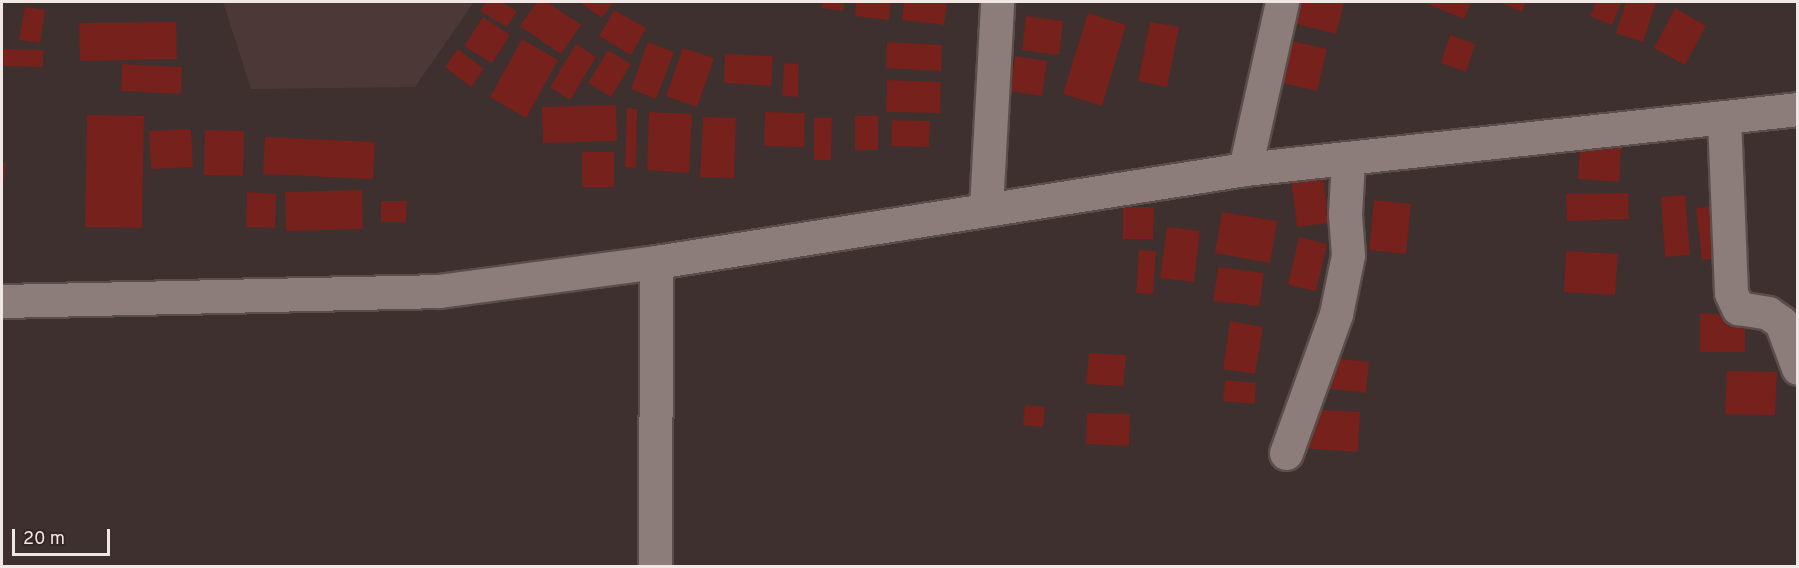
<!DOCTYPE html>
<style>
body{margin:0}
#map{position:relative;width:1799px;height:568px;overflow:hidden;background:#3d302e;font-family:Overpass,sans-serif}
div>[style]{position:absolute}
[style*='--x']{left:calc(var(--x)*1px);top:calc(var(--y)*1px);width:calc(var(--w)*1px);rotate:calc(var(--a)*1deg)}
.built>*{inset:0;background:#4c3836}
.building>*{inset:0;background:#76211c}
.roads{filter:drop-shadow(2px 0 #594e4c) drop-shadow(-2px 0 #594e4c) drop-shadow(0 2px #594e4c) drop-shadow(0 -2px #594e4c)}
.minor>*{height:33px;margin:-16.5px;padding:0 16.5px;transform-origin:16.5px;border-radius:16.5px;background:#8c7c7a}
span{translate:-50% -50%;white-space:nowrap;text-align:center;line-height:1.15;-webkit-text-stroke:4.5px #332624;paint-order:stroke}
.frame{position:absolute;inset:0;border:3px solid #f1e8e6;pointer-events:none}
.scale{position:absolute;left:12px;top:529px;width:98px;height:27px;box-sizing:border-box;border:3px solid #f1e8e6;border-top:0;padding-left:8px;font-size:18px;line-height:21px;white-space:nowrap;color:#f1e8e6;-webkit-text-stroke:4px #332624;paint-order:stroke}
</style>
<div id="map">
<div class="built">
<div style="clip-path:polygon(223px 2px,474px 2px,415px 87px,251px 89px)"></div>
</div>
<div class="building">
<div style="clip-path:polygon(486px 2px,501px 2px,517px 11px,507px 27px,480px 11px)"></div>
<div style="clip-path:polygon(537px 2px,547px 2px,581px 25px,561px 54px,520px 26px)"></div>
<div style="clip-path:polygon(579px 2px,613px 2px,602px 18px)"></div>
<div style="clip-path:polygon(823px 2px,845px 2px,843px 11px,822px 8px)"></div>
<div style="clip-path:polygon(856px 2px,891px 2px,889px 20px,855px 16px)"></div>
<div style="clip-path:polygon(904px 2px,947px 2px,944px 25px,902px 20px)"></div>
<div style="clip-path:polygon(1298px 2px,1344px 2px,1336px 34px,1292px 23px)"></div>
<div style="clip-path:polygon(1423px 2px,1471px 2px,1464px 19px)"></div>
<div style="clip-path:polygon(1499px 2px,1526px 2px,1522px 12px)"></div>
<div style="clip-path:polygon(1596px 2px,1622px 2px,1612px 25px,1590px 16px)"></div>
<div style="clip-path:polygon(1626px 2px,1656px 2px,1643px 42px,1616px 33px)"></div>
<div style="clip-path:polygon(25px 7px,45px 10px,40px 43px,19px 40px)"></div>
<div style="clip-path:polygon(1675px 8px,1706px 26px,1685px 65px,1654px 48px)"></div>
<div style="clip-path:polygon(614px 10px,646px 28px,631px 55px,599px 36px)"></div>
<div style="clip-path:polygon(1088px 13px,1126px 25px,1102px 106px,1063px 94px)"></div>
<div style="clip-path:polygon(1026px 16px,1063px 21px,1059px 55px,1022px 50px)"></div>
<div style="clip-path:polygon(483px 17px,510px 35px,492px 63px,464px 46px)"></div>
<div style="clip-path:polygon(176px 22px,177px 59px,80px 61px,79px 23px)"></div>
<div style="clip-path:polygon(1150px 22px,1179px 27px,1167px 87px,1138px 81px)"></div>
<div style="clip-path:polygon(1450px 35px,1475px 44px,1466px 72px,1441px 63px)"></div>
<div style="clip-path:polygon(522px 39px,558px 60px,526px 118px,490px 97px)"></div>
<div style="clip-path:polygon(1287px 40px,1327px 49px,1317px 91px,1278px 82px)"></div>
<div style="clip-path:polygon(648px 42px,674px 52px,656px 99px,631px 89px)"></div>
<div style="clip-path:polygon(887px 42px,942px 45px,941px 71px,886px 68px)"></div>
<div style="clip-path:polygon(576px 44px,596px 57px,570px 100px,550px 87px)"></div>
<div style="clip-path:polygon(683px 48px,714px 58px,697px 107px,666px 96px)"></div>
<div style="clip-path:polygon(2px 49px,43px 50px,43px 67px,2px 66px)"></div>
<div style="clip-path:polygon(458px 49px,484px 69px,471px 87px,445px 67px)"></div>
<div style="clip-path:polygon(608px 50px,631px 64px,611px 97px,588px 83px)"></div>
<div style="clip-path:polygon(725px 54px,773px 56px,771px 86px,724px 83px)"></div>
<div style="clip-path:polygon(1015px 56px,1047px 61px,1042px 96px,1010px 91px)"></div>
<div style="clip-path:polygon(784px 63px,799px 64px,798px 97px,782px 96px)"></div>
<div style="clip-path:polygon(122px 64px,182px 67px,181px 94px,121px 91px)"></div>
<div style="clip-path:polygon(887px 80px,941px 82px,940px 113px,886px 112px)"></div>
<div style="clip-path:polygon(616px 105px,617px 141px,543px 143px,542px 107px)"></div>
<div style="clip-path:polygon(627px 108px,637px 109px,636px 168px,625px 167px)"></div>
<div style="clip-path:polygon(649px 112px,692px 114px,689px 173px,647px 170px)"></div>
<div style="clip-path:polygon(765px 112px,805px 113px,804px 147px,764px 146px)"></div>
<div style="clip-path:polygon(87px 115px,144px 116px,142px 228px,85px 227px)"></div>
<div style="clip-path:polygon(855px 116px,878px 116px,878px 150px,855px 150px)"></div>
<div style="clip-path:polygon(703px 117px,736px 118px,734px 178px,700px 177px)"></div>
<div style="clip-path:polygon(814px 118px,832px 118px,831px 160px,814px 160px)"></div>
<div style="clip-path:polygon(892px 120px,930px 121px,929px 147px,891px 146px)"></div>
<div style="clip-path:polygon(191px 129px,193px 167px,151px 169px,149px 131px)"></div>
<div style="clip-path:polygon(205px 130px,244px 131px,243px 176px,204px 175px)"></div>
<div style="clip-path:polygon(265px 137px,375px 142px,373px 179px,263px 174px)"></div>
<div style="clip-path:polygon(1580px 146px,1621px 148px,1619px 182px,1578px 179px)"></div>
<div style="clip-path:polygon(582px 152px,614px 152px,614px 187px,582px 187px)"></div>
<div style="clip-path:polygon(2px 163px,6px 163px,3px 188px,2px 188px)"></div>
<div style="clip-path:polygon(1322px 166px,1328px 223px,1297px 227px,1290px 170px)"></div>
<div style="clip-path:polygon(362px 190px,363px 229px,286px 231px,285px 192px)"></div>
<div style="clip-path:polygon(247px 192px,276px 194px,275px 228px,246px 227px)"></div>
<div style="clip-path:polygon(1628px 193px,1629px 219px,1567px 221px,1566px 194px)"></div>
<div style="clip-path:polygon(1685px 195px,1690px 255px,1665px 257px,1661px 197px)"></div>
<div style="clip-path:polygon(1374px 200px,1411px 204px,1406px 254px,1369px 250px)"></div>
<div style="clip-path:polygon(381px 201px,407px 201px,406px 222px,381px 222px)"></div>
<div style="clip-path:polygon(1718px 206px,1723px 258px,1702px 260px,1696px 208px)"></div>
<div style="clip-path:polygon(1123px 207px,1154px 207px,1153px 239px,1123px 239px)"></div>
<div style="clip-path:polygon(1222px 212px,1277px 221px,1270px 263px,1215px 253px)"></div>
<div style="clip-path:polygon(1167px 227px,1200px 231px,1194px 282px,1160px 278px)"></div>
<div style="clip-path:polygon(1299px 237px,1327px 244px,1316px 291px,1288px 285px)"></div>
<div style="clip-path:polygon(1139px 250px,1156px 251px,1153px 294px,1136px 293px)"></div>
<div style="clip-path:polygon(1566px 251px,1618px 254px,1615px 295px,1564px 292px)"></div>
<div style="clip-path:polygon(1218px 267px,1264px 273px,1259px 306px,1213px 301px)"></div>
<div style="clip-path:polygon(1700px 314px,1745px 314px,1745px 352px,1700px 352px)"></div>
<div style="clip-path:polygon(1230px 321px,1263px 327px,1255px 374px,1223px 369px)"></div>
<div style="clip-path:polygon(1089px 353px,1126px 355px,1123px 386px,1086px 384px)"></div>
<div style="clip-path:polygon(1327px 357px,1369px 362px,1366px 393px,1324px 388px)"></div>
<div style="clip-path:polygon(1727px 371px,1777px 372px,1775px 415px,1725px 414px)"></div>
<div style="clip-path:polygon(1225px 380px,1256px 383px,1255px 404px,1223px 401px)"></div>
<div style="clip-path:polygon(1025px 405px,1045px 407px,1043px 427px,1023px 425px)"></div>
<div style="clip-path:polygon(1304px 409px,1360px 412px,1358px 452px,1301px 448px)"></div>
<div style="clip-path:polygon(1087px 413px,1130px 414px,1129px 446px,1086px 444px)"></div>
</div>
<div class="roads">
<div class="minor">
<div style="--x:1724;--y:118;--w:175;--a:87.7"></div>
<div style="--x:1731;--y:293;--w:17;--a:65"></div>
<div style="--x:1738;--y:308;--w:30;--a:9"></div>
<div style="--x:1768;--y:313;--w:16;--a:35"></div>
<div style="--x:1781;--y:322;--w:49;--a:69.7"></div>
<div style="--x:1245;--y:169;--w:171;--a:-77.5"></div>
<div style="--x:986;--y:208;--w:206;--a:-86.9"></div>
<div style="--x:2;--y:301;--w:437;--a:-1.3"></div>
<div style="--x:439;--y:291;--w:219;--a:-7.6"></div>
<div style="--x:656;--y:262;--w:596;--a:-8.97"></div>
<div style="--x:1245;--y:169;--w:556;--a:-6.19"></div>
<div style="--x:1286;--y:453;--w:148;--a:-70.2"></div>
<div style="--x:1336;--y:314;--w:60;--a:-78.5"></div>
<div style="--x:1348;--y:255;--w:41;--a:-94.2"></div>
<div style="--x:1345;--y:214;--w:54;--a:-86.8"></div>
<div style="--x:655;--y:566;--w:304;--a:-89.8"></div>
</div>
</div>
<div class="frame"></div>
<div class="scale">20 m</div>
</div>
